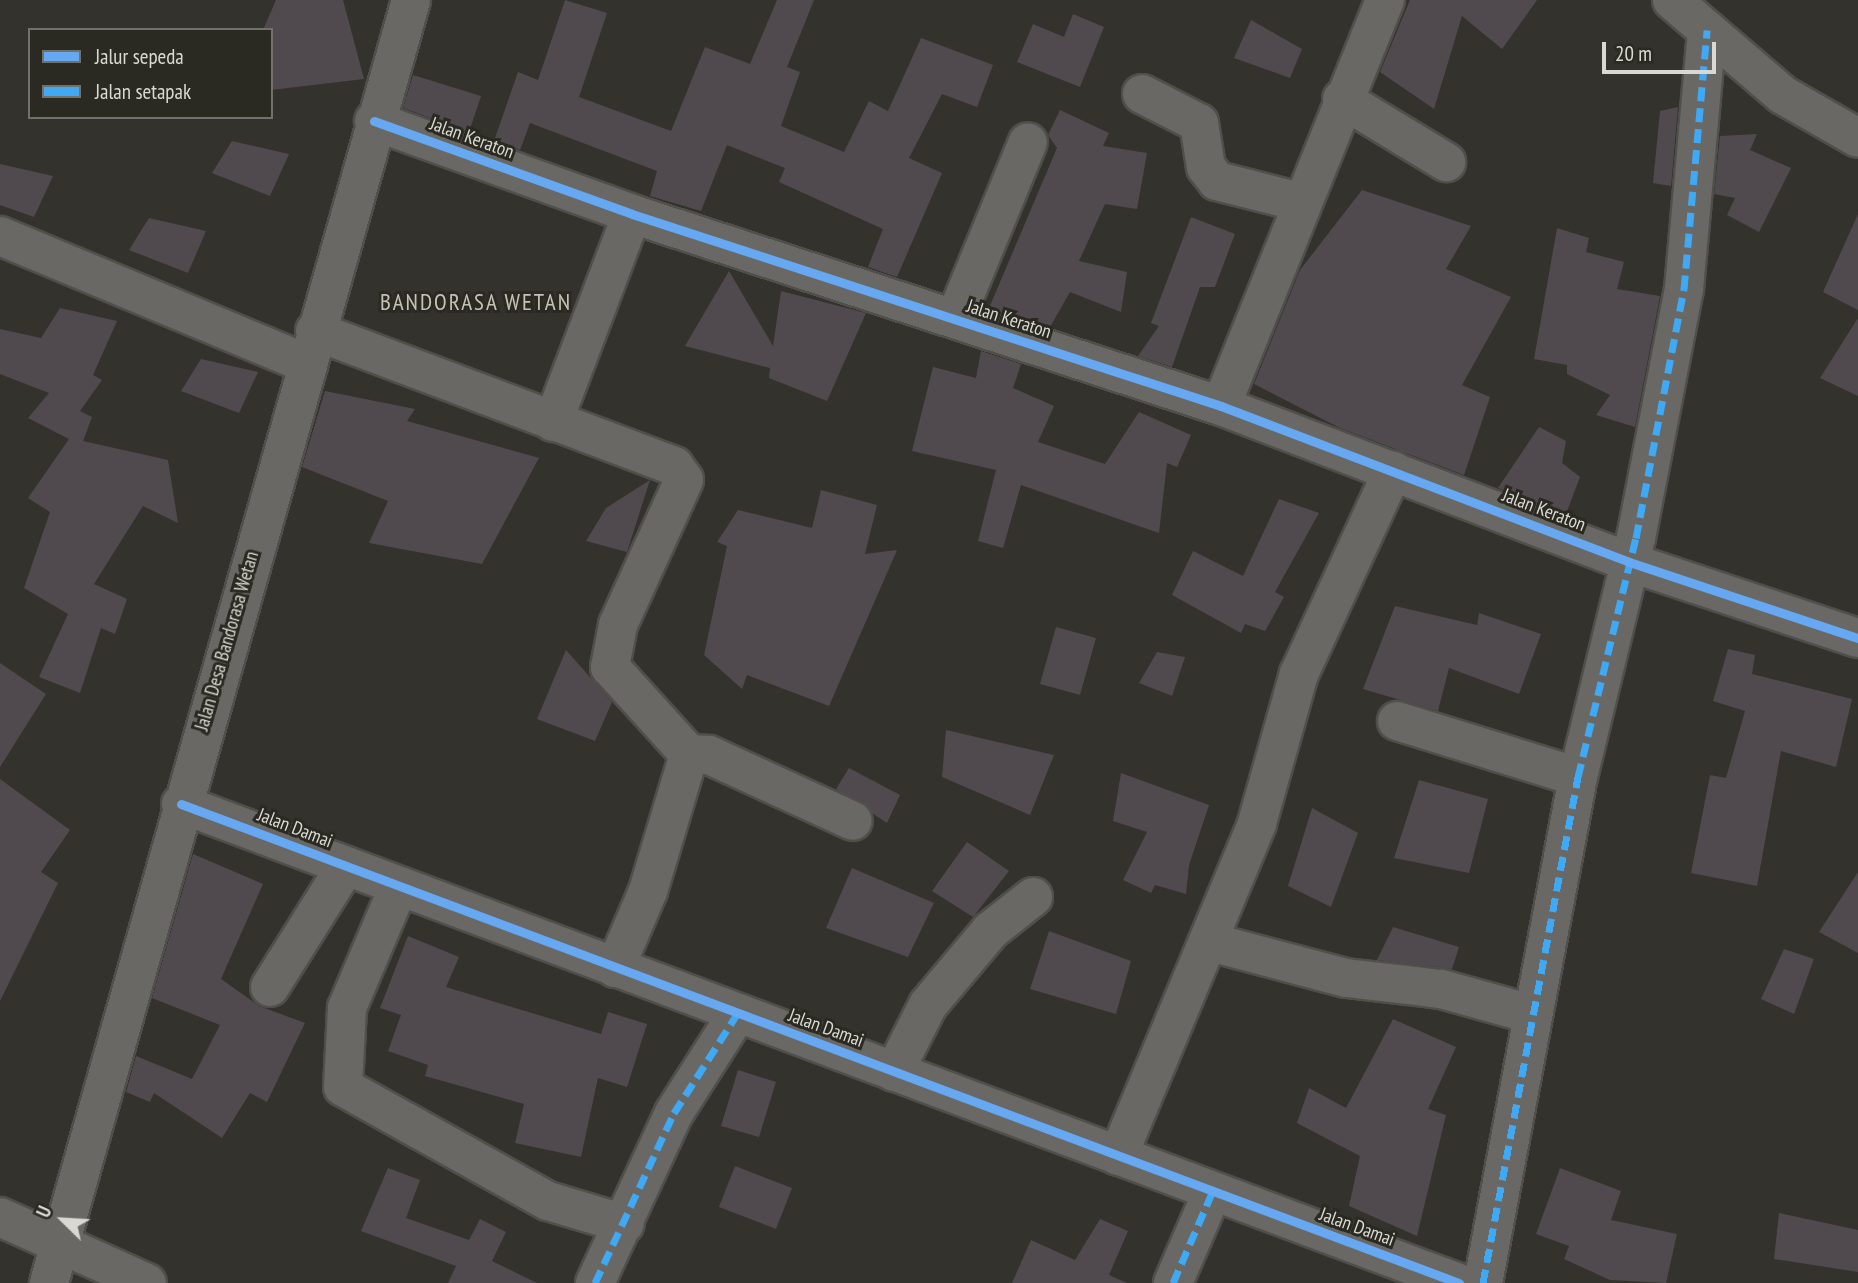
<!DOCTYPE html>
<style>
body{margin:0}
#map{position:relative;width:1858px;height:1283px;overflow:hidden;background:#33322d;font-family:"PT Sans Narrow",sans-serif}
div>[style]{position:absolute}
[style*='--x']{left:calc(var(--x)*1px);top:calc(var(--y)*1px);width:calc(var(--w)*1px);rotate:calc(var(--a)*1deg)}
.building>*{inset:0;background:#504a4e}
.roads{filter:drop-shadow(2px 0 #504f4c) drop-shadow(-2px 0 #504f4c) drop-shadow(0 2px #504f4c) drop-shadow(0 -2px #504f4c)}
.minor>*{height:38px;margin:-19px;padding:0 19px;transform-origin:19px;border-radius:19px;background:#696864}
.quiet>*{height:7px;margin-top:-3.5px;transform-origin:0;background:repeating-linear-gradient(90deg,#3fa9f5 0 14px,transparent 0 21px)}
.cycleway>*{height:9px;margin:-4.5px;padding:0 4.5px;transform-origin:4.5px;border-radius:4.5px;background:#66a8f1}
span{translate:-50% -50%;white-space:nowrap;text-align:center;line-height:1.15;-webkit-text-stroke:6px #2b2a22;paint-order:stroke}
.street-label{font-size:19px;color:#d9d8d3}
.quarter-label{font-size:23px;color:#c4c2b7;letter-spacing:2px}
.legend{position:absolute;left:28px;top:28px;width:245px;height:91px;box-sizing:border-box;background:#2b2a22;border:2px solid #717069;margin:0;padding:9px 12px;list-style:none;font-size:21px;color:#d9d8d3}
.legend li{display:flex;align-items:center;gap:14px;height:35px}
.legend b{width:35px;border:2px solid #717069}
.north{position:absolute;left:28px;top:1185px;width:70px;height:70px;-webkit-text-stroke:5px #2b2a22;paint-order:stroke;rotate:294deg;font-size:19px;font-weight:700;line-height:28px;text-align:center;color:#d9d8d3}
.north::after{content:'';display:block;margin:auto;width:24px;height:32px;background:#d9d8d3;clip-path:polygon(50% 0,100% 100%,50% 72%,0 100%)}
.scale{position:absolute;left:1602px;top:42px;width:114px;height:32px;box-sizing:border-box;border:4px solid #d9d8d3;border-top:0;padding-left:9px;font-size:21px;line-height:24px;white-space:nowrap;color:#d9d8d3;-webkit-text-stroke:5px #2b2a22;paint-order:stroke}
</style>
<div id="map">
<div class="building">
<div style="clip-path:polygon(276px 0,343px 0,364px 79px,271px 90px,271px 30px,263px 30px)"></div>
<div style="clip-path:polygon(565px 0,607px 13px,579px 97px,671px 131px,705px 47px,750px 64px,777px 0,814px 0,787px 67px,800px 72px,781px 126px,844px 152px,869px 101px,888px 111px,921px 38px,993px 65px,977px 107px,942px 94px,909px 158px,942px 173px,897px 277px,868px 267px,883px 229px,779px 182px,785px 168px,727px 145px,701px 211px,650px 196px,657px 171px,530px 123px,520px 150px,494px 141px,518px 72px,538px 80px)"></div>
<div style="clip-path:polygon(1410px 0,1537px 0,1502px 49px,1462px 16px,1434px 109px,1380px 72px)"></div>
<div style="clip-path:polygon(1073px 14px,1104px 27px,1080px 87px,1017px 62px,1033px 24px,1064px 37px)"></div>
<div style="clip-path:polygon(1251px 20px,1302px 49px,1290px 78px,1234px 58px)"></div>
<div style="clip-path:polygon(413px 75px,481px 96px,469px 132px,403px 108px)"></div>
<div style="clip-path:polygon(1678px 107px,1671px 186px,1653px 183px,1660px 111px)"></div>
<div style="clip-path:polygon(1060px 110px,1109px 133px,1103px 146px,1147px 153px,1137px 209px,1105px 204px,1079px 261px,1127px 272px,1121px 312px,1070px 292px,1050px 327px,989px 308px,1057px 148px,1048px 135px)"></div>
<div style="clip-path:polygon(1757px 134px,1750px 150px,1791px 168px,1759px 232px,1727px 215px,1735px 198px,1714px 194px,1720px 136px)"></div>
<div style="clip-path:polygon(232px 141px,289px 154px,270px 196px,212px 173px)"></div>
<div style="clip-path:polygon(0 164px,53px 176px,34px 217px,0 205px)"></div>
<div style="clip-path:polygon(1362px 190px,1471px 226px,1446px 269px,1511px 297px,1462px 385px,1490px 397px,1464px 475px,1340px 428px,1254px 384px,1300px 270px)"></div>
<div style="clip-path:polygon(1858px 214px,1858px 310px,1823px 292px)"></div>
<div style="clip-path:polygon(1191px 217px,1235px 234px,1215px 287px,1200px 287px,1172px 367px,1138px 356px,1159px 326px,1151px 323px)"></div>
<div style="clip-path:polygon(149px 218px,206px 231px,188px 273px,129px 250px)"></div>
<div style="clip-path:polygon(1557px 228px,1589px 238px,1586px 252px,1624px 262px,1617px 289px,1660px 296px,1635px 427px,1596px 415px,1610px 395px,1567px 374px,1567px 365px,1534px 359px)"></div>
<div style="clip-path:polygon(729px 271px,773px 346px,781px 291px,866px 313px,827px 401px,769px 378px,770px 368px,685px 346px)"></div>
<div style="clip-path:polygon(60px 308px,117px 321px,93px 375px,102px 380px,80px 411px,92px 417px,83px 441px,168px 460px,178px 523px,143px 506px,94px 584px,127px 599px,115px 634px,101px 628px,80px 693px,39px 677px,68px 614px,24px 588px,50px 512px,28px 498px,69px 439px,28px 418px,49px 393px,0 374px,0 329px,41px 338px)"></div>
<div style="clip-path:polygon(1858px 318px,1858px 396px,1820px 378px)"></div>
<div style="clip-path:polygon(981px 351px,1021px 364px,1013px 388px,1054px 406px,1038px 442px,1105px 464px,1139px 412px,1191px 435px,1177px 467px,1167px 463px,1159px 533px,1021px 485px,1003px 548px,978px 541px,996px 470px,912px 451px,933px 367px,976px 378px)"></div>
<div style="clip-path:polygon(201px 359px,258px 372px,239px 413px,181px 391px)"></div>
<div style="clip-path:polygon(325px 391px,415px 409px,407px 421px,539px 458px,482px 564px,369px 543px,388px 501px,302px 467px)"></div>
<div style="clip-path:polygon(1539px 427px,1566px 441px,1562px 463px,1580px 477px,1566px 514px,1498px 488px)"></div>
<div style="clip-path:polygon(650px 480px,627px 552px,586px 541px,606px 508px)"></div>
<div style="clip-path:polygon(821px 490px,877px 505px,865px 554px,897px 550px,829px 706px,747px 675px,742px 689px,704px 655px,727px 546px,717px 542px,738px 510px,812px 528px)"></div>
<div style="clip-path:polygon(1279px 499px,1319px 513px,1275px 592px,1284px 597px,1265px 631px,1245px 624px,1241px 633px,1172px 595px,1193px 551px,1243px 576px)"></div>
<div style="clip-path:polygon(1395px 606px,1477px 625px,1479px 613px,1541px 634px,1519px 694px,1449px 668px,1438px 711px,1363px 689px)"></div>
<div style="clip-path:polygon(1056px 627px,1096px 638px,1080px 695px,1040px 684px)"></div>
<div style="clip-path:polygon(1728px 649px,1755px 655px,1752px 674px,1852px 699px,1836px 767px,1781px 751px,1757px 886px,1691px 873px,1710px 775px,1726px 778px,1745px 711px,1713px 701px)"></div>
<div style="clip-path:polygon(566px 650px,612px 702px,595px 741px,537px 719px)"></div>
<div style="clip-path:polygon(1157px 652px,1185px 657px,1172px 696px,1139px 683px)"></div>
<div style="clip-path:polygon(0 663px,46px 694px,0 767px)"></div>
<div style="clip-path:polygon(946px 730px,1054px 755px,1030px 815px,942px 777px)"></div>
<div style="clip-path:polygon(849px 768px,900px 795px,887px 823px,836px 789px)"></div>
<div style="clip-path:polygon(1121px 773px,1209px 805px,1189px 865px,1186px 894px,1155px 885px,1151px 893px,1123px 880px,1147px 832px,1113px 821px)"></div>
<div style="clip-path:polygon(0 779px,70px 830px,41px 872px,58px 883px,0 1001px)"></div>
<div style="clip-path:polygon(1419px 780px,1488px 799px,1469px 873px,1394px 858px)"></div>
<div style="clip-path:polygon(1312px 808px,1358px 833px,1331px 907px,1288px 886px)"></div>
<div style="clip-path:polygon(967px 842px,1009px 871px,973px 917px,932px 891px)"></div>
<div style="clip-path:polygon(193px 854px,263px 884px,221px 979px,259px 1006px,305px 1023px,267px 1102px,250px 1093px,222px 1138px,154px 1093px,150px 1102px,126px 1092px,136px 1056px,192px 1079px,220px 1025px,152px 998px)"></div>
<div style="clip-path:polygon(852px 868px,934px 903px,908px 957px,826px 928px)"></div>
<div style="clip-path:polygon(1858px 872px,1858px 953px,1819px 932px)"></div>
<div style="clip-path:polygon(1393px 927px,1459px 947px,1452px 969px,1377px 960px)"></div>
<div style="clip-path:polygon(1049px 931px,1131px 961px,1116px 1014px,1030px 989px)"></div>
<div style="clip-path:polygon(408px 936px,459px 957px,446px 987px,601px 1034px,608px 1012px,647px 1024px,627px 1087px,598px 1078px,581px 1157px,515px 1143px,524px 1104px,425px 1076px,428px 1065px,388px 1051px,401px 1015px,380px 1008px)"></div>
<div style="clip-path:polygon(1784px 949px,1814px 959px,1794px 1014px,1761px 999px)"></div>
<div style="clip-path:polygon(1393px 1019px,1456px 1047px,1428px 1109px,1446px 1115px,1417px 1236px,1349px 1206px,1360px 1156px,1297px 1123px,1309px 1088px,1346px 1108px)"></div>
<div style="clip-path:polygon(738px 1070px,776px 1082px,759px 1137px,721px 1126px)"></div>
<div style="clip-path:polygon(735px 1166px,792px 1188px,776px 1229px,719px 1207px)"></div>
<div style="clip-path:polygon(388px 1168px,420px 1180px,406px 1218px,469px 1240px,480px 1219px,506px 1232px,492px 1261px,537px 1283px,448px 1283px,456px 1266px,361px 1231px)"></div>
<div style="clip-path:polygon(1560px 1168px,1621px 1191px,1611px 1220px,1677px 1234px,1666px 1283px,1610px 1280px,1564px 1259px,1569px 1246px,1536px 1234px)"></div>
<div style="clip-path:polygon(1779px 1213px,1858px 1230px,1858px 1272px,1774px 1259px)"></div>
<div style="clip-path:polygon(1100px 1219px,1128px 1231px,1109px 1275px,1127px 1283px,1012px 1283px,1031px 1240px,1075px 1260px)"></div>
</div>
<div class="roads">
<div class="minor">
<div style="--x:1672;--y:0;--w:146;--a:40.6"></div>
<div style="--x:1783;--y:95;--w:86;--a:29.8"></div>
<div style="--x:1142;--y:94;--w:64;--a:27"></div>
<div style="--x:1199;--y:123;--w:45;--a:81"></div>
<div style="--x:1206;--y:167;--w:18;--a:52"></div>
<div style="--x:1217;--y:181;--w:86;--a:14.2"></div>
<div style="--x:1342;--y:99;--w:122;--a:31.2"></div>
<div style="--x:374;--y:121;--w:274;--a:19.8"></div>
<div style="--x:632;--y:214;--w:620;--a:18.05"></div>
<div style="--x:1221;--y:406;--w:437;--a:20.9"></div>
<div style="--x:1629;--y:562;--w:241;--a:18.4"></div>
<div style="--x:0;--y:236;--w:330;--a:22.6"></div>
<div style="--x:955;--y:319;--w:191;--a:-67.6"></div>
<div style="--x:315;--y:331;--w:384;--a:20.6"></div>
<div style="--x:674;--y:466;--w:17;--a:54"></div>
<div style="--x:684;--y:480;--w:159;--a:114.5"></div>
<div style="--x:618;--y:625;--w:43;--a:100.8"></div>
<div style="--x:610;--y:667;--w:118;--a:47.8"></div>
<div style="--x:689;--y:754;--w:20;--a:3"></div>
<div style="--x:709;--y:755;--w:158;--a:24.6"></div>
<div style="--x:1221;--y:406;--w:438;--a:-68"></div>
<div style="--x:553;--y:422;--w:222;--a:-69.2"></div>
<div style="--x:1397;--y:721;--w:189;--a:17.2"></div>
<div style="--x:181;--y:804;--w:1365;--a:20.55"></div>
<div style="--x:399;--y:886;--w:133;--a:113.1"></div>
<div style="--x:347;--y:1008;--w:79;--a:92.9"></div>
<div style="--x:343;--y:1087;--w:235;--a:29.1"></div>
<div style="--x:548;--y:1201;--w:80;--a:16.6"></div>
<div style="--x:1210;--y:942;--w:141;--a:14.8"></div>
<div style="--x:1346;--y:978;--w:96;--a:6.6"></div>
<div style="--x:1441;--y:989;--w:93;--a:15.5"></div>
<div style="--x:615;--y:968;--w:84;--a:-66.8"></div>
<div style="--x:648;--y:891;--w:143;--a:-73.3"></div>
<div style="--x:270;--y:987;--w:143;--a:-57.9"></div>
<div style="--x:894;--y:1072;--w:75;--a:-63.1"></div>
<div style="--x:928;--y:1005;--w:97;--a:-50"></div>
<div style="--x:990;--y:931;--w:55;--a:-38.3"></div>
<div style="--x:1118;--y:1156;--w:361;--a:-67.3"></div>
<div style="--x:1257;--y:823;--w:155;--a:-74.3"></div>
<div style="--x:1299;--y:674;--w:224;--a:-65.2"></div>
<div style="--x:0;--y:1217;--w:161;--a:24.2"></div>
<div style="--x:49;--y:1283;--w:1333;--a:-74.24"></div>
<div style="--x:595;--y:1283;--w:187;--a:-65.1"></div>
<div style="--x:674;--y:1113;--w:117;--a:-57.5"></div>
<div style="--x:1173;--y:1283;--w:98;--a:-66.6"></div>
<div style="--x:1483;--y:1283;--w:515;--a:-79.37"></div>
<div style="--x:1578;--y:777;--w:246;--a:-76.4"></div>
<div style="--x:1636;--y:538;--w:254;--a:-79.1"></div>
<div style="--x:1684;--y:289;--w:260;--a:-84.9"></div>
</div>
</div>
<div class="quiet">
<div style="--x:595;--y:1283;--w:187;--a:-65.1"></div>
<div style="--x:674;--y:1113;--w:117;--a:-57.5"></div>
<div style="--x:1173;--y:1283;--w:98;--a:-66.6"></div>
<div style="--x:1483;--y:1283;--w:515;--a:-79.37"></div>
<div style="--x:1578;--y:777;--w:246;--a:-76.4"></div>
<div style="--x:1636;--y:538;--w:254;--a:-79.1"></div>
<div style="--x:1684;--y:289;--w:260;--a:-84.9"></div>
</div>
<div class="cycleway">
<div style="--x:374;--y:121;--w:274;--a:19.8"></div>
<div style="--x:632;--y:214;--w:620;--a:18.05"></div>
<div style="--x:1221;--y:406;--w:437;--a:20.9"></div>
<div style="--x:1629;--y:562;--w:241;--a:18.4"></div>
<div style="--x:181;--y:804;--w:1365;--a:20.55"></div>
</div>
<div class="street-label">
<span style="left:472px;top:138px;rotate:20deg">Jalan Keraton</span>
<span style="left:1009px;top:319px;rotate:18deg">Jalan Keraton</span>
<span style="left:1544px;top:510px;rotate:21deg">Jalan Keraton</span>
<span style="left:227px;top:641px;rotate:-74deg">Jalan Desa Bandorasa Wetan</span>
<span style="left:295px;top:828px;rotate:21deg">Jalan Damai</span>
<span style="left:826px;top:1028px;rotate:20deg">Jalan Damai</span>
<span style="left:1357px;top:1227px;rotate:20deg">Jalan Damai</span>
</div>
<div class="quarter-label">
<span style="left:476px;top:302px">BANDORASA WETAN</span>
</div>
<ul class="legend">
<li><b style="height:9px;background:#66a8f1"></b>Jalur sepeda</li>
<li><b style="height:9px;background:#3fa9f5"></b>Jalan setapak</li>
</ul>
<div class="north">U</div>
<div class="scale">20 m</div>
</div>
